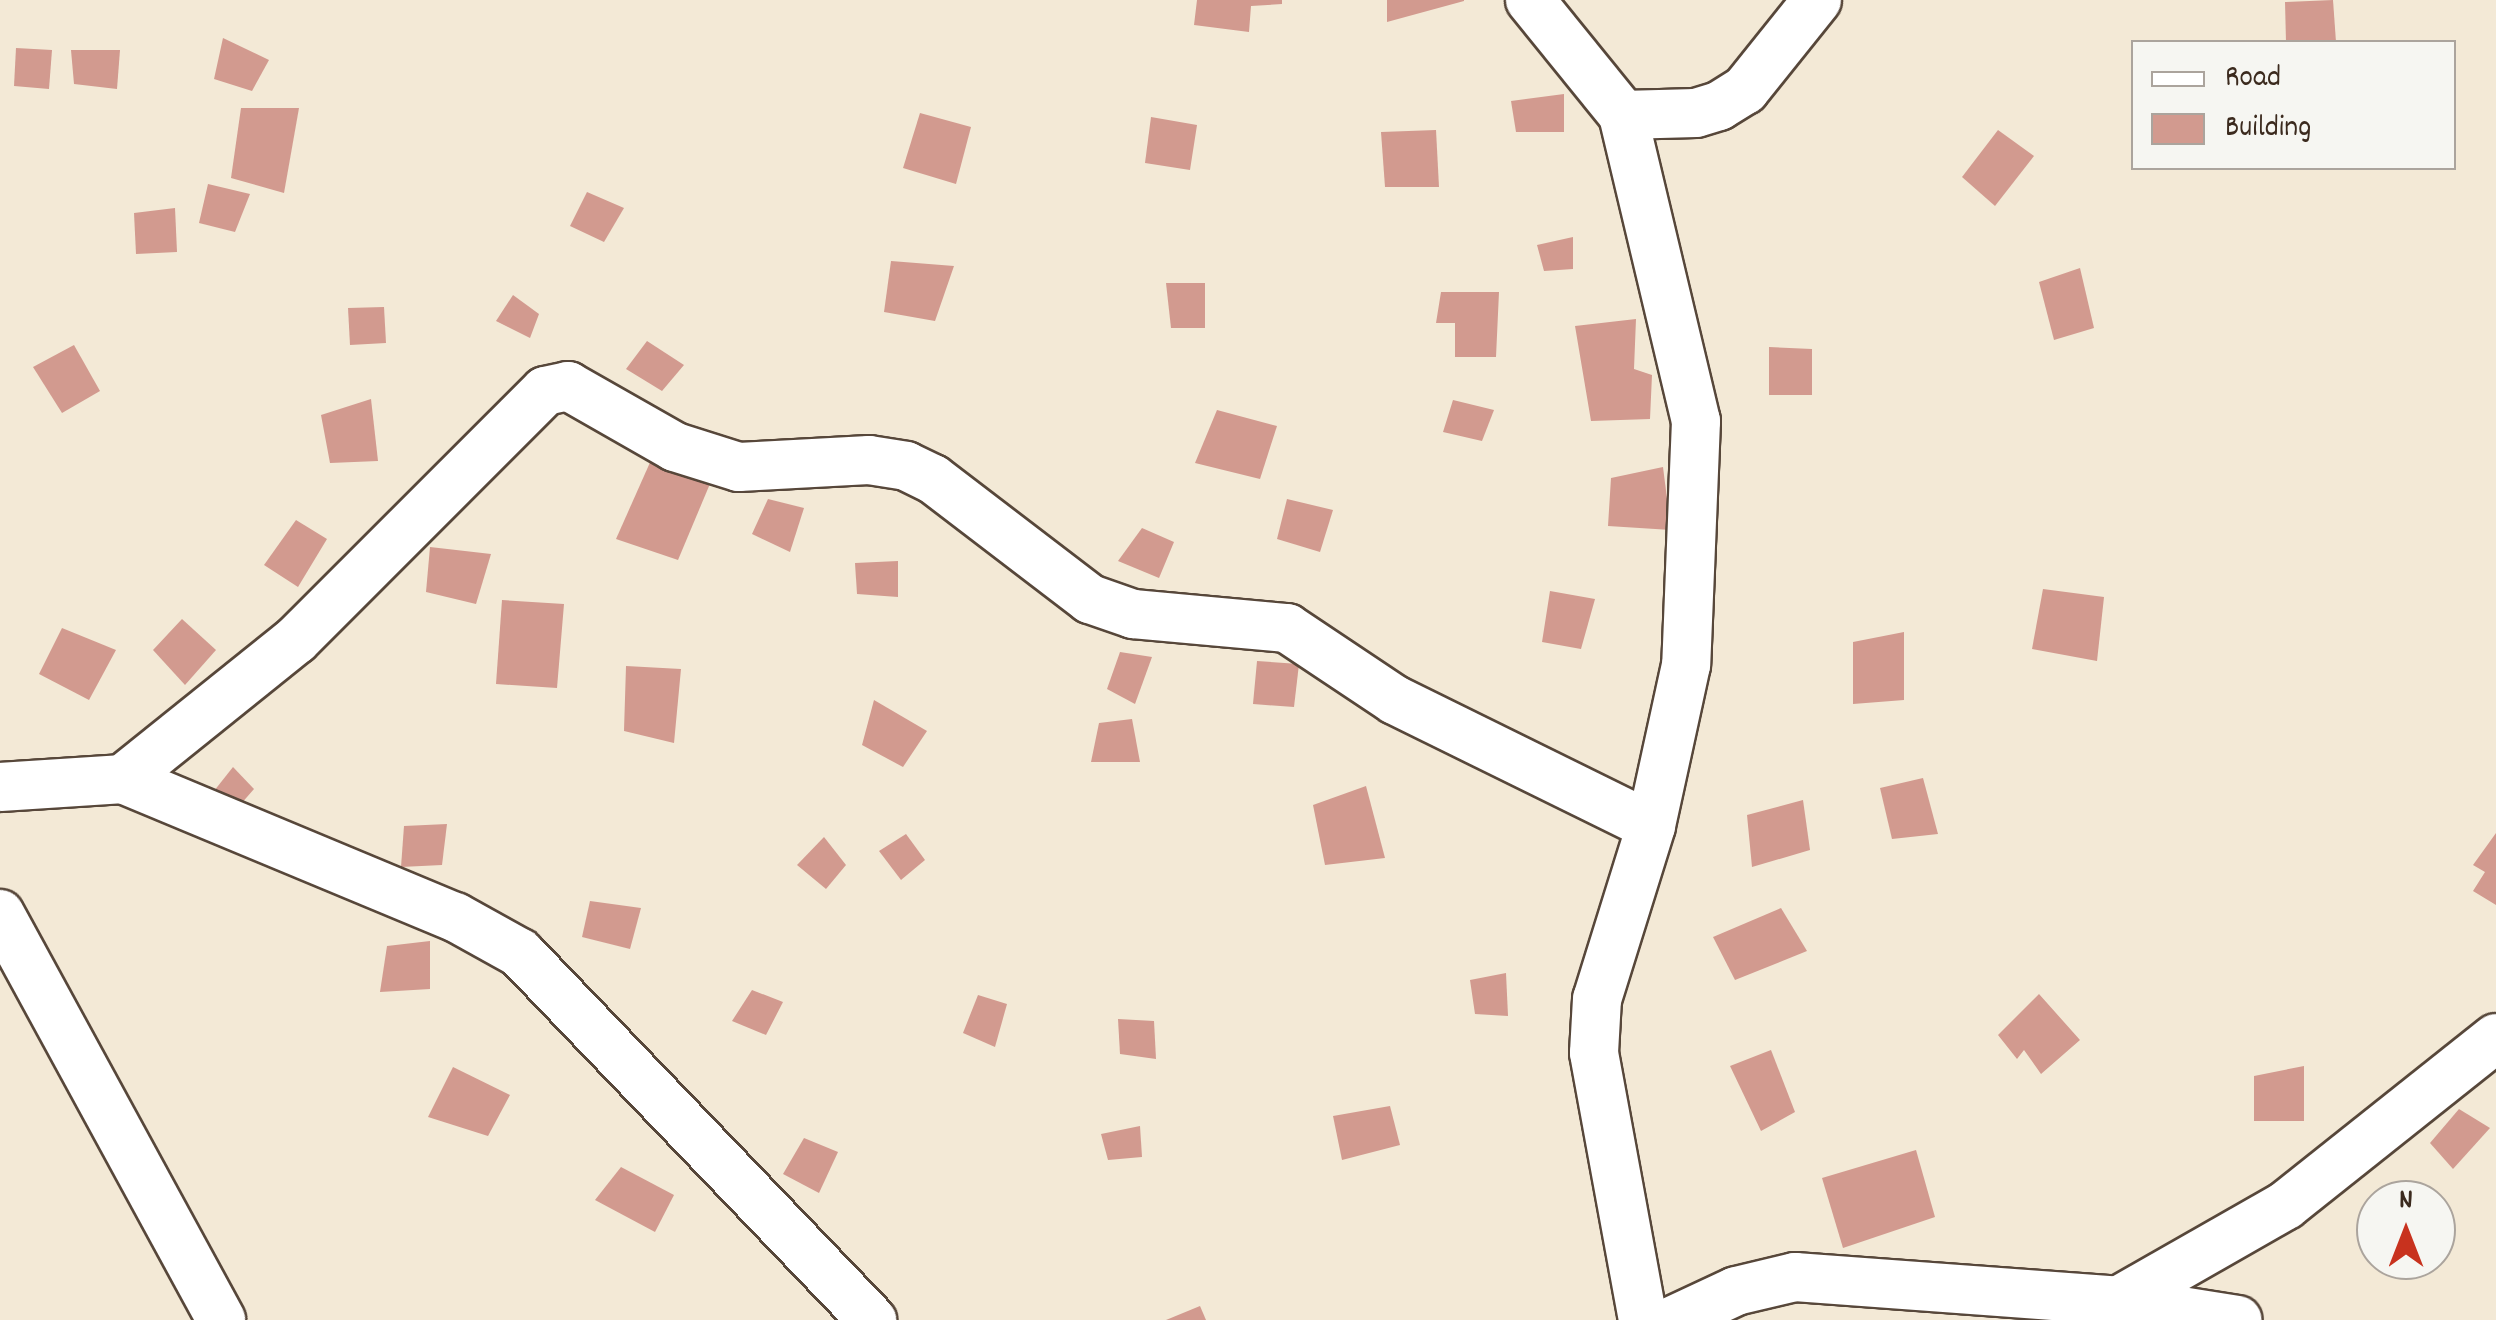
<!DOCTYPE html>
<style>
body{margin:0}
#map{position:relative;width:2496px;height:1320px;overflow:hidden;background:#f3e9d6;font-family:Dekko,sans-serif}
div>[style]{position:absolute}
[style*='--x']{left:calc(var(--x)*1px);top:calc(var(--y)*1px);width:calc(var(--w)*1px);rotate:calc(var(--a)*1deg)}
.building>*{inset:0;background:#d29a8f}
.roads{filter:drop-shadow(2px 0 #57473a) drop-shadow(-2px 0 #57473a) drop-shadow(0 2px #57473a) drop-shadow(0 -2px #57473a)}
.street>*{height:48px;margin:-24px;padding:0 24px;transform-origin:24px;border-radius:24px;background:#fff}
span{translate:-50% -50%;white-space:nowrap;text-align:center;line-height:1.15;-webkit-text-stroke:8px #f6f6f2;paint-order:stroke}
.legend{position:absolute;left:2131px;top:40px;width:325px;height:130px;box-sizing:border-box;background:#f6f6f2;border:2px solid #aba49d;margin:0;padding:12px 18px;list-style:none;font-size:30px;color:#3b2a1e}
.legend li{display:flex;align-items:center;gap:20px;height:50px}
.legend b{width:50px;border:2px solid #aba49d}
.north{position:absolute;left:2356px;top:1180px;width:100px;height:100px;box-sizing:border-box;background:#f6f6f2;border:2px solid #aba49d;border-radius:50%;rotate:0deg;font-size:28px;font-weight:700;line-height:40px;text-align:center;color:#3b2a1e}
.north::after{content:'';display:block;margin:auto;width:35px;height:45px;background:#c8321e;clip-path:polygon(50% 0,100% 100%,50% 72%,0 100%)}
</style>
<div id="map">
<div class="building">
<div style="clip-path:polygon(1197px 0,1282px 0,1282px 4px,1251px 6px,1249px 32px,1194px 25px)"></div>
<div style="clip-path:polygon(1387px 0,1464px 0,1464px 1px,1387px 22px)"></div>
<div style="clip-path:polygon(2333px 0,2336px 42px,2286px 42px,2285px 2px)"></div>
<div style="clip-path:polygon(223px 38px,269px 60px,252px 91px,214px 79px)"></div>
<div style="clip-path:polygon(16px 48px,52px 50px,49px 89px,14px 86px)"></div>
<div style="clip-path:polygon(71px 50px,120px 50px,117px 89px,74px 84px)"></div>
<div style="clip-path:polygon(1564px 94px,1564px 132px,1516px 132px,1511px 101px)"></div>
<div style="clip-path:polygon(241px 108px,299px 108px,284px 193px,231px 178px)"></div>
<div style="clip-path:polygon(920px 113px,971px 127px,956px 184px,903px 168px)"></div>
<div style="clip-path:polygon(1151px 117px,1197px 125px,1190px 170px,1145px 163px)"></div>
<div style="clip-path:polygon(1436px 130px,1439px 187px,1385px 187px,1381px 132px)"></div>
<div style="clip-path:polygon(1998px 130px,2034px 156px,1995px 206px,1962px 177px)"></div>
<div style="clip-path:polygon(208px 184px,250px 194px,235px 232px,199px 223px)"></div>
<div style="clip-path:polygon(587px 192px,624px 208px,604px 242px,570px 226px)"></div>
<div style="clip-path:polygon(175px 208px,177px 252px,136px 254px,134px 213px)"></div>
<div style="clip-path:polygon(1573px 237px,1573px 269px,1544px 271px,1537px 245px)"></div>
<div style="clip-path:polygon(891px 261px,954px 266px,935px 321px,884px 312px)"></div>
<div style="clip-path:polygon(2080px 268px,2094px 328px,2054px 340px,2039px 282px)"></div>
<div style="clip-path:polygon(1166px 283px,1205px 283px,1205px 328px,1171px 328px)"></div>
<div style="clip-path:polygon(1441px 292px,1499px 292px,1496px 357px,1455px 357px,1455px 323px,1436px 323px)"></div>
<div style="clip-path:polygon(513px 295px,539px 314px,530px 338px,496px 321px)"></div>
<div style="clip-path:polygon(384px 307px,386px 343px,350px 345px,348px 308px)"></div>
<div style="clip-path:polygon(1636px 319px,1634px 369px,1652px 375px,1650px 419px,1591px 421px,1575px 326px)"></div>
<div style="clip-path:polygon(647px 341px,684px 365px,662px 391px,626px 369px)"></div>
<div style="clip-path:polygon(74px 345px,100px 391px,62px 413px,33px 367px)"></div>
<div style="clip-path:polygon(1769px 347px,1812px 349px,1812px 395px,1769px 395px)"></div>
<div style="clip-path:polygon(371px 399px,378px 461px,330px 463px,321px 415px)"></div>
<div style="clip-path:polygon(1453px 400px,1494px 410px,1482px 441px,1443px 432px)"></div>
<div style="clip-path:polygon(1217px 410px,1277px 426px,1260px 479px,1195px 463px)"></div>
<div style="clip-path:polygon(652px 458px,712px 479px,678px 560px,616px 539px)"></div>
<div style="clip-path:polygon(1663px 467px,1671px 530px,1608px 526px,1611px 478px)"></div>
<div style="clip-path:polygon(768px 499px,804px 508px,790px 552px,752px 534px)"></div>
<div style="clip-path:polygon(1287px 499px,1333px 510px,1320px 552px,1277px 539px)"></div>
<div style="clip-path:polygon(296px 520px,327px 539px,298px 587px,264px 565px)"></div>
<div style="clip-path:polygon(1142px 528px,1174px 542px,1159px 578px,1118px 561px)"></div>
<div style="clip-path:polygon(430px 547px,491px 554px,476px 604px,426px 592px)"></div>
<div style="clip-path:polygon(898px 561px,898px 597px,857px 594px,855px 563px)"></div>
<div style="clip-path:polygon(2043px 589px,2104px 597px,2097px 661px,2032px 649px)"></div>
<div style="clip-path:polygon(1550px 591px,1595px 599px,1581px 649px,1542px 642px)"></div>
<div style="clip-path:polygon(502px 600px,564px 604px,557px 688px,496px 684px)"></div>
<div style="clip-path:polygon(182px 619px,216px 650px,185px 685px,153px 650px)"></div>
<div style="clip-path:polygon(62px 628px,116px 650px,89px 700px,39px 674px)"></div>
<div style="clip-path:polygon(1904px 632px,1904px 700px,1853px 704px,1853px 642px)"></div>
<div style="clip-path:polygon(1120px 652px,1152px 657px,1135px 704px,1107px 689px)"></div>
<div style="clip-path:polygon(1257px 661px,1299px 664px,1294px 707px,1253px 704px)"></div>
<div style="clip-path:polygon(626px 666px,681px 669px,674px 743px,624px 731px)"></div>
<div style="clip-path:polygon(874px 700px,927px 731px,903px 767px,862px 745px)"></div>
<div style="clip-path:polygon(1132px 719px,1140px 762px,1091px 762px,1099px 723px)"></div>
<div style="clip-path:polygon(233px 767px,254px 789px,233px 813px,214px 791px)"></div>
<div style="clip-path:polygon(1923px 778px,1938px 834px,1892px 839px,1880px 788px)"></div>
<div style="clip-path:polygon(1366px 786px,1385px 858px,1325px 865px,1313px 805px)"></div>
<div style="clip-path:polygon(1803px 800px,1810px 850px,1752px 867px,1747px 815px)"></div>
<div style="clip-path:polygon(447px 824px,442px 865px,401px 867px,404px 826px)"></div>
<div style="clip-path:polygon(2496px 833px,2496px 905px,2473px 891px,2485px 872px,2473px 865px)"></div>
<div style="clip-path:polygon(906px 834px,925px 860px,901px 880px,879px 851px)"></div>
<div style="clip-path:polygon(824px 837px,846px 865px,826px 889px,797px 865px)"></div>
<div style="clip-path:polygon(590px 901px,641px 908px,630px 949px,582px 937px)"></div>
<div style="clip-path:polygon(1781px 908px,1807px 951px,1735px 980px,1713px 937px)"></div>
<div style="clip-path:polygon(430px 941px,430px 989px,380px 992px,387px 946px)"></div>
<div style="clip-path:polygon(1506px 973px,1508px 1016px,1475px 1014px,1470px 980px)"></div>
<div style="clip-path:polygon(752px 990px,783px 1002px,766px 1035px,732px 1021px)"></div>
<div style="clip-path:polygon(2039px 994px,2080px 1040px,2041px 1074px,2024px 1050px,2017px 1059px,1998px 1035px)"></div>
<div style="clip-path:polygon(978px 995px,1007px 1004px,995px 1047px,963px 1033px)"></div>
<div style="clip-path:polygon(1118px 1019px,1154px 1021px,1156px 1059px,1120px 1054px)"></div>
<div style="clip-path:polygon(1771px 1050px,1795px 1112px,1761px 1131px,1730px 1066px)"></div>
<div style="clip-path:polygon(2304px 1066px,2304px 1121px,2254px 1121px,2254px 1076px)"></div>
<div style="clip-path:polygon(453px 1067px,510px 1095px,488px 1136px,428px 1117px)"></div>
<div style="clip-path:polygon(1390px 1106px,1400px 1145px,1342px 1160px,1333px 1116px)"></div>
<div style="clip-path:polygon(2459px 1109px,2490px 1128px,2453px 1169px,2430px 1143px)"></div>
<div style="clip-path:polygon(1140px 1126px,1142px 1157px,1108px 1160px,1101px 1134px)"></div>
<div style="clip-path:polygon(804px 1138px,838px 1152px,819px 1193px,783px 1174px)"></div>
<div style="clip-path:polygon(1916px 1150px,1935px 1217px,1843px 1248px,1822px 1178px)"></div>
<div style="clip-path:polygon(621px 1167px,674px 1195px,655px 1232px,595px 1200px)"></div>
<div style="clip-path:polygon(1200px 1306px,1206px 1320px,1166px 1320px)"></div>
</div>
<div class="roads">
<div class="street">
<div style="--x:1530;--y:0;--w:148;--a:51"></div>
<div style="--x:1623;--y:115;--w:315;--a:76.6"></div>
<div style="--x:1696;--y:421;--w:244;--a:92.3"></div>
<div style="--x:1686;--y:665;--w:165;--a:102.3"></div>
<div style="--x:1651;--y:826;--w:181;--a:107.3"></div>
<div style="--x:1597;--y:999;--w:54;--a:93.2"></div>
<div style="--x:1594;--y:1053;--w:271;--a:79.6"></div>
<div style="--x:1623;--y:115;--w:73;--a:-1.6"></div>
<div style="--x:1696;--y:113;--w:24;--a:-17"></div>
<div style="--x:1719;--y:106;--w:31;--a:-32"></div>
<div style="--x:1745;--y:90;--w:115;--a:-51.3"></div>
<div style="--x:123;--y:779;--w:222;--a:-38.8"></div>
<div style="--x:296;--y:640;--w:352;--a:-45"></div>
<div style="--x:545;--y:391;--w:24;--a:-12"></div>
<div style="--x:568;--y:386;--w:123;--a:29.7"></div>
<div style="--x:675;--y:447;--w:67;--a:17.4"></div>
<div style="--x:739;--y:467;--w:130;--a:-3.1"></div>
<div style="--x:869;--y:460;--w:37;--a:9"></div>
<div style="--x:906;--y:466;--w:30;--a:26"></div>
<div style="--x:933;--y:479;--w:198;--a:37.4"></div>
<div style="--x:1090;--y:599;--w:46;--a:19.2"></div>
<div style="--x:1133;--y:614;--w:155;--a:5.2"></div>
<div style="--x:1287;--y:628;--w:130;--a:33.7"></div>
<div style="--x:1395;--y:700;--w:285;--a:26.2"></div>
<div style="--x:0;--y:787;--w:123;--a:-3.7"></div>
<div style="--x:123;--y:779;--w:360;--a:22.6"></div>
<div style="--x:455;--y:917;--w:74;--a:29"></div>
<div style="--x:520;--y:953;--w:509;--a:46.2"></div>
<div style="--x:0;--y:914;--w:462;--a:61.4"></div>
<div style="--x:2118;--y:1301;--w:121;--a:9"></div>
<div style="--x:1674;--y:1320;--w:68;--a:-25.1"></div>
<div style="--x:1736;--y:1291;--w:61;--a:-13.3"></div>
<div style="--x:1795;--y:1277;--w:324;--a:4.2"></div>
<div style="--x:2118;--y:1301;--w:193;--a:-29.7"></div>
<div style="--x:2286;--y:1205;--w:268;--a:-38.5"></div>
</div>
</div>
<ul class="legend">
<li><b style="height:12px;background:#fff"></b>Road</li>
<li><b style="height:28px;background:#d29a8f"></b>Building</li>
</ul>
<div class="north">N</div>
</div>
